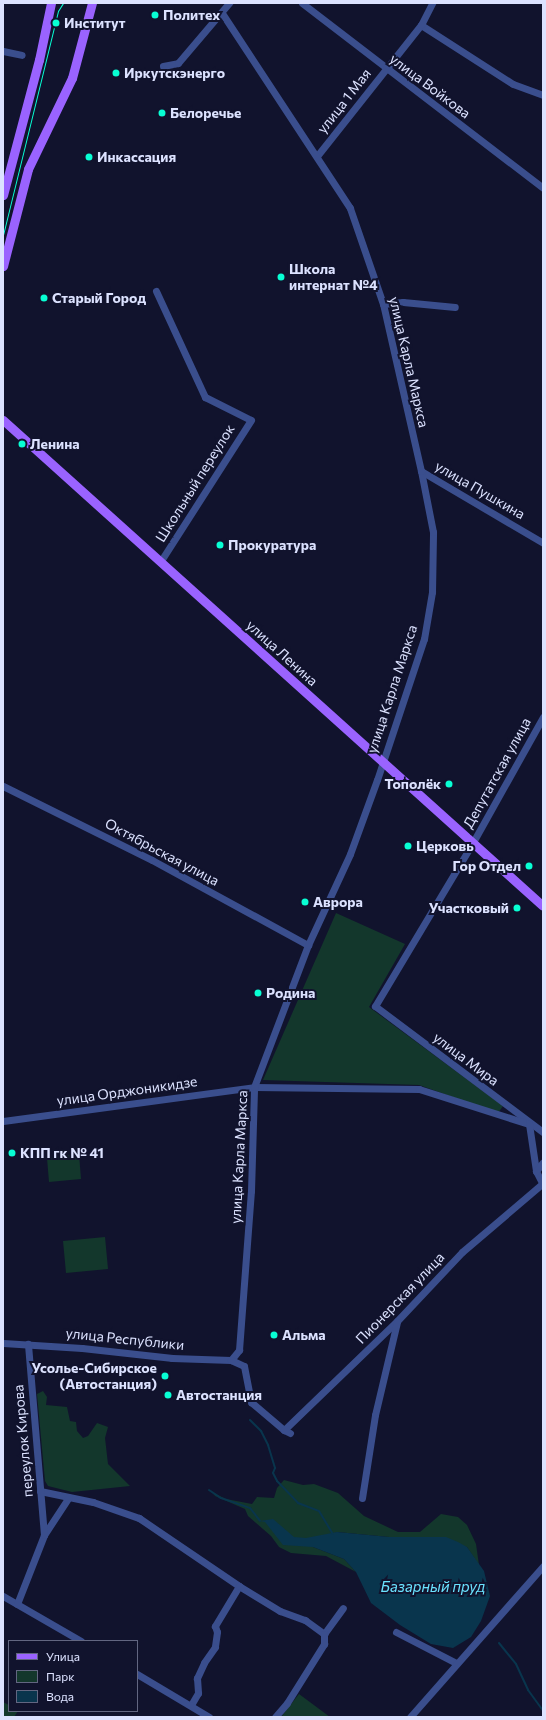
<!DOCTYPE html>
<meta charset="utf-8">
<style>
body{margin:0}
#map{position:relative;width:546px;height:1720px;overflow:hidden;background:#11132d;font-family:Commissioner,sans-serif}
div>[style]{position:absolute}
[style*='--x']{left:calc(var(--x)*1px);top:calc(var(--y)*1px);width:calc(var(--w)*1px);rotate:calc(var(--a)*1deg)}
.green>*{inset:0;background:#13372c}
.water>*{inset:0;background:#09354d}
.stream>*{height:2px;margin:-1px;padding:0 1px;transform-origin:1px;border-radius:1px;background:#09354d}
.minor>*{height:7px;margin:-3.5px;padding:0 3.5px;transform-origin:3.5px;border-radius:3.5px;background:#3a4e8d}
.major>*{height:9px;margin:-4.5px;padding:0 4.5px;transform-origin:4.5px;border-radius:4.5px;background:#9a63ff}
.tram>*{height:1px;margin:-0.5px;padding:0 0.5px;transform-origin:0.5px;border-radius:0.5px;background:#08ffd4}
.dots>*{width:11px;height:11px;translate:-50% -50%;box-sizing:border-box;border:2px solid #11132d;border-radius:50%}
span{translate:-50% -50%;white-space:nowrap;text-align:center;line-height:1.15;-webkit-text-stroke:4px #11132d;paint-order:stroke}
.poi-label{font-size:14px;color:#dce2ff;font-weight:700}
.left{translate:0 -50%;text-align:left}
.right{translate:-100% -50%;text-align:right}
.street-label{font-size:14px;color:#dce2ff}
.water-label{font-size:15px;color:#6ae3ff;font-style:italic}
.frame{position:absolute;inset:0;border:4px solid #dce2ff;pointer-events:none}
.legend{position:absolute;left:8px;top:1640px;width:130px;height:72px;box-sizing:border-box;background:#11132d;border:1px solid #626681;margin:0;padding:5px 7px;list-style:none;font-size:12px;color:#dce2ff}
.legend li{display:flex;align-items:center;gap:8px;height:20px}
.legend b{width:20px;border:1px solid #626681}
</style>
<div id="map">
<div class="green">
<div style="clip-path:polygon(336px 913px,405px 944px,369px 1007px,503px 1106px,498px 1113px,419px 1085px,263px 1080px)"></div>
<div style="clip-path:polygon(79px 1154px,81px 1179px,49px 1182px,47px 1158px)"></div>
<div style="clip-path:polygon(105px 1237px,108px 1269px,66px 1273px,63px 1241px)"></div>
<div style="clip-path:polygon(43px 1391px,47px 1397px,46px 1405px,67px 1407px,70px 1421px,76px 1422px,77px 1431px,83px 1438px,88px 1436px,97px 1423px,108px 1427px,105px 1438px,108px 1464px,130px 1486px,72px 1492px,48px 1486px,45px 1481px,37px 1394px)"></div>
<div style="clip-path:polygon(284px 1480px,303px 1485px,314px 1484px,338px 1493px,364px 1516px,398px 1532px,420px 1532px,441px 1514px,458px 1517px,467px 1525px,476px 1544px,479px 1565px,467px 1547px,389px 1537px,337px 1532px,313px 1547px,344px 1559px,356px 1572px,326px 1556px,291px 1553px,279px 1547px,271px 1536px,248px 1516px,245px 1509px,215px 1496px,212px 1492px,226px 1499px,252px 1504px,257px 1497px,274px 1498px,277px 1488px)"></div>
<div style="clip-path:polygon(299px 1694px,330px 1717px,281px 1717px)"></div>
<div style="clip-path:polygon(3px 1702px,9px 1705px,9px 1711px,18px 1711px,14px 1717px,3px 1717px)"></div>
</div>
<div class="water">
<div style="clip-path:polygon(273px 1519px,294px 1537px,306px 1538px,337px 1532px,389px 1537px,446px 1537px,458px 1542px,467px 1547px,484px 1571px,490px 1596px,481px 1621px,471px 1637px,453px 1648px,431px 1644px,400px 1625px,371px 1603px,356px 1572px,344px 1559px,313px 1547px,283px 1545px,265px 1522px,260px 1521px)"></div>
</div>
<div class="stream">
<div style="--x:250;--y:1420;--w:16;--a:45"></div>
<div style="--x:261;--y:1431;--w:16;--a:63"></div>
<div style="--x:268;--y:1445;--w:24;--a:73"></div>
<div style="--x:275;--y:1468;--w:5;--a:112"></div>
<div style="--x:273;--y:1473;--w:9;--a:63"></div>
<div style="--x:277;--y:1481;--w:30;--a:46"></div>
<div style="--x:298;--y:1503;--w:22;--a:21"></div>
<div style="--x:319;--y:1511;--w:26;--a:59"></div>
<div style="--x:209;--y:1490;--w:14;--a:34"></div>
<div style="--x:221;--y:1498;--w:31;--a:19"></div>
<div style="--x:250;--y:1508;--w:16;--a:52"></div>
<div style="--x:499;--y:1643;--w:27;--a:51"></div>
<div style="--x:516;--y:1664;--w:29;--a:65"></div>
<div style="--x:528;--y:1690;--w:26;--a:54"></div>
</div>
<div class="minor">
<div style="--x:302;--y:3;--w:304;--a:37.5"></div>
<div style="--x:421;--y:25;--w:109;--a:32.7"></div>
<div style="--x:513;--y:84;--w:32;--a:20"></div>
<div style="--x:3;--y:51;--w:19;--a:12"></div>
<div style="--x:163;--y:66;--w:15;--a:-11"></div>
<div style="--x:178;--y:63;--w:79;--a:-49.6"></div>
<div style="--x:317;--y:156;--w:167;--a:-51.6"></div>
<div style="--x:421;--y:25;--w:25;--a:-63"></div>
<div style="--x:156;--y:291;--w:117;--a:65.2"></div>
<div style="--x:205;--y:397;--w:51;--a:26.6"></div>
<div style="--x:251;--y:420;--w:167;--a:122.6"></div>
<div style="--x:383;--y:304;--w:20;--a:-6"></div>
<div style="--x:403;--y:302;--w:52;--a:5.5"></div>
<div style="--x:421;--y:471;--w:142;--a:30.5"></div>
<div style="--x:543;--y:717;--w:145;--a:119.2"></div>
<div style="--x:472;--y:844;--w:189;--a:120.9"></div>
<div style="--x:375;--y:1006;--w:210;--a:36.9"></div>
<div style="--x:3;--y:786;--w:166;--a:26.4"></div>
<div style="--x:152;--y:860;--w:178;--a:28.6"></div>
<div style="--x:3;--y:1121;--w:253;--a:-7.7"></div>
<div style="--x:254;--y:1087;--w:165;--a:0.7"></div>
<div style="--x:419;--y:1089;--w:115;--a:17.7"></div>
<div style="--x:529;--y:1124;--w:48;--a:81.5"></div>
<div style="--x:536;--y:1171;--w:16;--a:63"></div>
<div style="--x:536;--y:1171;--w:11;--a:-52"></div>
<div style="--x:3;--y:1343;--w:79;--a:3.6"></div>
<div style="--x:82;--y:1348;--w:91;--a:6.3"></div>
<div style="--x:172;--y:1358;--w:59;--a:1.9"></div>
<div style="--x:231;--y:1360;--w:13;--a:-51"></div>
<div style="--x:239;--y:1350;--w:159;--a:-85.7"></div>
<div style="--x:251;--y:1191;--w:104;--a:-88.3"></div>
<div style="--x:254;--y:1087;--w:152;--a:-69.2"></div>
<div style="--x:308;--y:945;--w:100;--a:-65.2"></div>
<div style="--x:350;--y:854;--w:79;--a:-70"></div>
<div style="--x:377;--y:780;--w:149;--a:-71.6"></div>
<div style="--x:424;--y:639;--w:48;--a:-80.3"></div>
<div style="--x:432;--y:592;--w:60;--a:-89"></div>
<div style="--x:433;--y:532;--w:62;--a:-101.1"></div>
<div style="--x:421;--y:471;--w:171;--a:-102.8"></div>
<div style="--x:383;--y:304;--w:102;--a:-109"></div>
<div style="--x:350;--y:208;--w:233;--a:-123.3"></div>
<div style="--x:231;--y:1360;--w:14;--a:25"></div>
<div style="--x:244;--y:1366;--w:37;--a:79"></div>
<div style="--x:251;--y:1402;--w:43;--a:40.3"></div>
<div style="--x:290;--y:1433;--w:7;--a:-153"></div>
<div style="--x:284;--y:1430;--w:157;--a:-44"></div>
<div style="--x:397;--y:1321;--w:95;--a:-46.7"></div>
<div style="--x:462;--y:1252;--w:105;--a:-40.4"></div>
<div style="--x:40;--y:1491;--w:54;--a:11.7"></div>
<div style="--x:93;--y:1502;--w:49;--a:19.2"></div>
<div style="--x:139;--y:1518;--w:121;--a:34.2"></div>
<div style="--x:239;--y:1586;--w:47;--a:121"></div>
<div style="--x:215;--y:1626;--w:6;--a:72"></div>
<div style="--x:217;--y:1632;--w:15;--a:98"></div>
<div style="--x:215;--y:1647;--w:19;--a:125"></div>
<div style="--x:204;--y:1663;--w:17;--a:115"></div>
<div style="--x:197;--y:1678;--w:15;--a:86"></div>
<div style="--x:198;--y:1693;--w:14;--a:120"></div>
<div style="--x:362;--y:1498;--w:84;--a:-81.1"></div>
<div style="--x:375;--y:1415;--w:96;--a:-76.7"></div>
<div style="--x:44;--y:1535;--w:45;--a:-56.7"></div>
<div style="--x:239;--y:1586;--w:48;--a:31.4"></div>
<div style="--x:280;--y:1611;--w:27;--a:20"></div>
<div style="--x:305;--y:1620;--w:24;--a:36"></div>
<div style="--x:3;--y:1596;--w:90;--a:30"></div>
<div style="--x:17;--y:1604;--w:74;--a:-68.6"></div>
<div style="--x:44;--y:1535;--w:192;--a:-94.8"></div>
<div style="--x:396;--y:1632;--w:68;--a:27.3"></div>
<div style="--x:324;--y:1634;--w:32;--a:-54"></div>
<div style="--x:137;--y:1674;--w:84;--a:30.8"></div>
<div style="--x:275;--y:1717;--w:18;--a:-49"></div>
<div style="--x:287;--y:1703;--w:70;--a:-57.9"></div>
<div style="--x:324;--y:1644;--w:10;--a:-90"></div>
<div style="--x:410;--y:1717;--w:201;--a:-48.6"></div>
</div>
<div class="major">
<div style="--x:3;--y:195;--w:140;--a:-75.1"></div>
<div style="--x:39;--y:60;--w:58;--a:-78.1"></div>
<div style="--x:3;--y:266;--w:100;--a:-75.5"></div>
<div style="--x:28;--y:169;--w:101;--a:-64.2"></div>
<div style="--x:72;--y:78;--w:78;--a:-75.1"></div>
<div style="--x:3;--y:420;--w:726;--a:41.99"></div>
</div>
<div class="tram">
<div style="--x:3;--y:235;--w:231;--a:-76.2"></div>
<div style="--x:58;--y:11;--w:9;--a:-58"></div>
</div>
<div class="dots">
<div style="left:155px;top:15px;background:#08ffd4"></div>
<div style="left:56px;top:23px;background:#08ffd4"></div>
<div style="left:116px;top:73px;background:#08ffd4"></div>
<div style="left:162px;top:113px;background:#08ffd4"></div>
<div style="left:89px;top:157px;background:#08ffd4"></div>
<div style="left:281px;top:277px;background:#08ffd4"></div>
<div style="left:44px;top:298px;background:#08ffd4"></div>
<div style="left:22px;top:444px;background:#08ffd4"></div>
<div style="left:220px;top:545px;background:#08ffd4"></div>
<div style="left:449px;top:784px;background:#08ffd4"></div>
<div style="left:408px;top:846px;background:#08ffd4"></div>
<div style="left:529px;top:866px;background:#08ffd4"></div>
<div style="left:305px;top:902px;background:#08ffd4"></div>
<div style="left:517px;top:908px;background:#08ffd4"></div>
<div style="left:258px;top:993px;background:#08ffd4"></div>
<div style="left:12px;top:1153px;background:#08ffd4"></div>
<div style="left:274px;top:1335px;background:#08ffd4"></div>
<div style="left:165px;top:1376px;background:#08ffd4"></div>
<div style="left:168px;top:1395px;background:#08ffd4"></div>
</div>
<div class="poi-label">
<span class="left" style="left:163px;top:15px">Политех</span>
<span class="left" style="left:64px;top:23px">Институт</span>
<span class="left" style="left:124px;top:73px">Иркутскэнерго</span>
<span class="left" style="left:170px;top:113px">Белоречье</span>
<span class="left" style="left:97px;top:157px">Инкассация</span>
<span class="left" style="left:289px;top:277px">Школа<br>интернат №4</span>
<span class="left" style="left:52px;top:298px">Старый Город</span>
<span class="left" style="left:30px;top:444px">Ленина</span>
<span class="left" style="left:228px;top:545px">Прокуратура</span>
<span class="right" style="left:441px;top:784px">Тополёк</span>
<span class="left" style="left:416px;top:846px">Церковь</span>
<span class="right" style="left:521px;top:866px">Гор Отдел</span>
<span class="left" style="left:313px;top:902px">Аврора</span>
<span class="right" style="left:509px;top:908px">Участковый</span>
<span class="left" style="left:266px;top:993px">Родина</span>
<span class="left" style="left:20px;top:1153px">КПП гк № 41</span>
<span class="left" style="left:282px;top:1335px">Альма</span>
<span class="right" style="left:157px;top:1376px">Усолье-Сибирское<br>(Автостанция)</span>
<span class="left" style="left:176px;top:1395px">Автостанция</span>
</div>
<div class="street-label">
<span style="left:430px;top:86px;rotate:37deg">улица Войкова</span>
<span style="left:344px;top:101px;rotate:-52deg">улица 1 Мая</span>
<span style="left:409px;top:362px;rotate:77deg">улица Карла Маркса</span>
<span style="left:195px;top:483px;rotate:-58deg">Школьный переулок</span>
<span style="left:480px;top:490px;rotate:30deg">улица Пушкина</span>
<span style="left:282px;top:653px;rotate:42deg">улица Ленина</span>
<span style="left:392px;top:689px;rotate:-72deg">улица Карла Маркса</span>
<span style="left:497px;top:773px;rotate:-61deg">Депутатская улица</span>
<span style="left:162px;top:852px;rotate:28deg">Октябрьская улица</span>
<span style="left:466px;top:1059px;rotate:37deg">улица Мира</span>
<span style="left:127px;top:1091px;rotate:-8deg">улица Орджоникидзе</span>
<span style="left:239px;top:1157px;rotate:-87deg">улица Карла Маркса</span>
<span style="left:400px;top:1298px;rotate:-46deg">Пионерская улица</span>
<span style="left:125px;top:1339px;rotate:6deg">улица Республики</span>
<span style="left:23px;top:1441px;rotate:-95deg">переулок Кирова</span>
</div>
<div class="water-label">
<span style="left:433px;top:1587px">Базарный пруд</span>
</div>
<div class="frame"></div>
<ul class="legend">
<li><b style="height:5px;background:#9a63ff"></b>Улица</li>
<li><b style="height:11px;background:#13372c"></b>Парк</li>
<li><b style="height:11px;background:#09354d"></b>Вода</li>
</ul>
</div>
